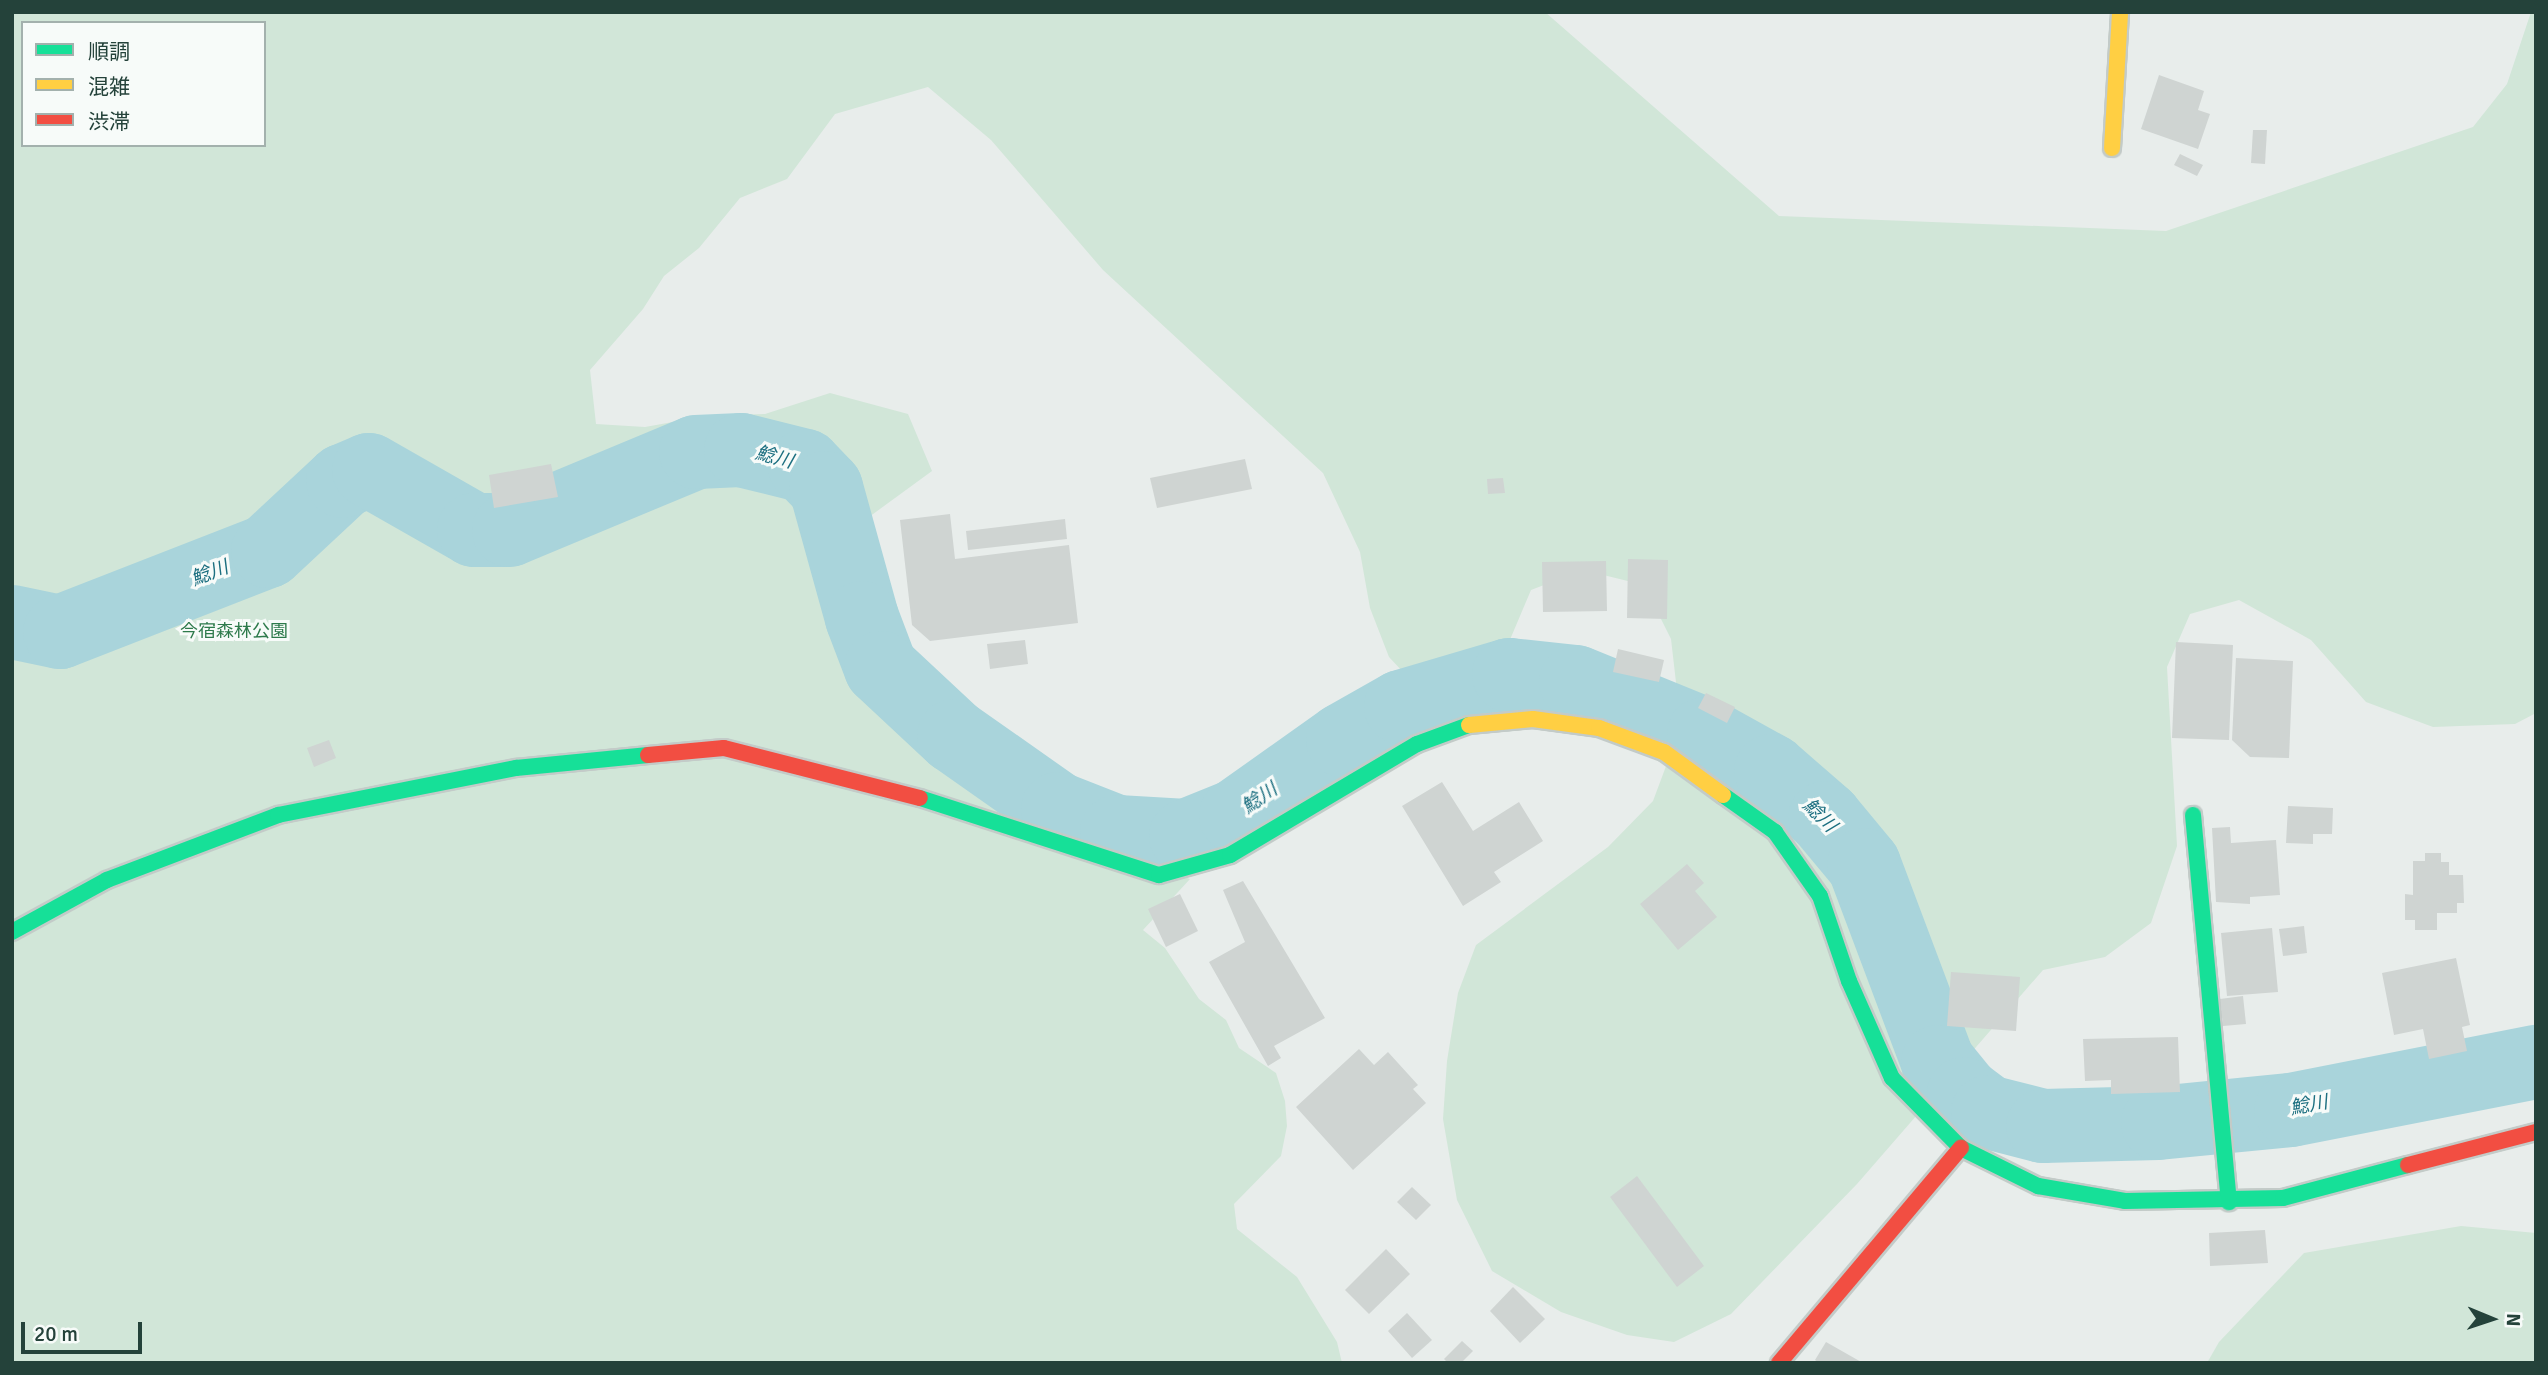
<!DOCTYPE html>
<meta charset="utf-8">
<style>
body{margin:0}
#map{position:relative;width:2548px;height:1375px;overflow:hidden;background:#e8edeb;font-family:Signika,"Noto Sans JP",sans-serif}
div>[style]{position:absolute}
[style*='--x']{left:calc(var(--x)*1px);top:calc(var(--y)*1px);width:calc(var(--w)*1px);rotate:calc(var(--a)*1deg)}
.green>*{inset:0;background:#d1e6d8}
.river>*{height:74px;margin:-37px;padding:0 37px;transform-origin:37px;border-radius:37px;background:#a9d4db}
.building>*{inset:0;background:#cfd4d2}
.roads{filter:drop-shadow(2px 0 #c3cbc8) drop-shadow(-2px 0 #c3cbc8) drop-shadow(0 2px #c3cbc8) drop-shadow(0 -2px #c3cbc8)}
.fast>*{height:16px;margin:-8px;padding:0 8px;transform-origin:8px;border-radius:8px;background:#16e098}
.slow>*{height:16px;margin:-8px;padding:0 8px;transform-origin:8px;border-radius:8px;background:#ffcf43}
.jam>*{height:16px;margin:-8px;padding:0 8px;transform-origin:8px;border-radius:8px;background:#f24e42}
span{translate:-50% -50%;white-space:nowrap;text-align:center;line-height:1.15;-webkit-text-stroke:6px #f7fbf9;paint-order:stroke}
.park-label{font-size:18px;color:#2d7a4b}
.water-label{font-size:19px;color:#1c6f80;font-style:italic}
.frame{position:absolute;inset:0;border:14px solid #24423a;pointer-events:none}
.legend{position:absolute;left:21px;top:21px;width:245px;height:126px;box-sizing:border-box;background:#f7fbf9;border:2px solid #a3b1ad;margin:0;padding:9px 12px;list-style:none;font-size:21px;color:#24423a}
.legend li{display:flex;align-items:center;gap:14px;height:35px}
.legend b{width:35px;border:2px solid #a3b1ad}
.north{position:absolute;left:2457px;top:1284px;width:70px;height:70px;-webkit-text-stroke:5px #f7fbf9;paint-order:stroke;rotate:92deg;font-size:19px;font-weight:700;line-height:28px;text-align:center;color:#24423a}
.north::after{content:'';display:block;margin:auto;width:24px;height:32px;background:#24423a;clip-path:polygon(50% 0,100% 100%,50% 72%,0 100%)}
.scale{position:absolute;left:21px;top:1322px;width:121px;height:32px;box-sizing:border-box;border:4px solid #24423a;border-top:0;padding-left:9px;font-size:21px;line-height:24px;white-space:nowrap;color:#24423a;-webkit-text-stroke:5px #f7fbf9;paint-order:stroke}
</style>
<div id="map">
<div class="green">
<div style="clip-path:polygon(evenodd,12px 12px,1545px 12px,1779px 216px,2166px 231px,2473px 127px,2507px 84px,2531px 12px,2536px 12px,2536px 713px,2515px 724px,2433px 727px,2366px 702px,2311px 640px,2239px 600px,2190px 614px,2167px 667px,2177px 846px,2151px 923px,2105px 957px,2043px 970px,1857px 1184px,1731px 1314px,1674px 1342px,1627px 1335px,1561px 1312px,1492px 1271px,1457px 1200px,1443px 1119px,1447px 1061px,1458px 993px,1476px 945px,1608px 847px,1653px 801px,1681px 726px,1671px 639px,1644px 585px,1583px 570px,1531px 590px,1493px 680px,1418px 688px,1389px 657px,1370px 608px,1360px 552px,1323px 473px,1103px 270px,991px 140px,928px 87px,835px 114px,787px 179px,740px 198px,699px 248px,664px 276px,643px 309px,590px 370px,596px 424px,645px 427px,706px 416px,765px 414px,830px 393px,908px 414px,932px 471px,869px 517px,870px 572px,895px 644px,987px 740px,1042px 770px,1076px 807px,1133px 822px,1136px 858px,1190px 879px,1143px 930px,1165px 948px,1199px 999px,1226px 1020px,1239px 1048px,1276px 1073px,1285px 1101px,1287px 1126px,1281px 1156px,1234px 1204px,1237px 1229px,1297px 1277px,1337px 1342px,1342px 1363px,12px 1363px,12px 12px,23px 23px,264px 23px,264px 145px,23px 145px,23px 23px)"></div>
<div style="clip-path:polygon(2461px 1226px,2536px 1233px,2536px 1363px,2207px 1363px,2219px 1342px,2304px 1253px)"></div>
</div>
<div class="river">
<div style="--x:12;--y:622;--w:49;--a:11.8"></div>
<div style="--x:60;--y:632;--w:223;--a:-21.3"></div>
<div style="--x:268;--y:551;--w:103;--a:-43"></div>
<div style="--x:343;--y:481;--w:28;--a:-23"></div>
<div style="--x:369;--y:470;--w:121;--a:29.7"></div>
<div style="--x:474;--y:530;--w:35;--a:0"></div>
<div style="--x:509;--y:530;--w:203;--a:-22.6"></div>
<div style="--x:696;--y:452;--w:45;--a:-2.5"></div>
<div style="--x:741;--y:450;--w:66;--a:14"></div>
<div style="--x:805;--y:466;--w:30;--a:46"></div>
<div style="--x:826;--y:488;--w:135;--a:74.5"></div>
<div style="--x:862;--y:618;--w:53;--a:69.2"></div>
<div style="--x:881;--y:668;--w:100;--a:43"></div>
<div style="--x:954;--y:736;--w:127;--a:35.1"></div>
<div style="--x:1058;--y:809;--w:63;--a:21.3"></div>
<div style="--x:1117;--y:832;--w:69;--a:3.3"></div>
<div style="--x:1186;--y:836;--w:54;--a:-21.8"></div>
<div style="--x:1236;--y:816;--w:131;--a:-35.4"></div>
<div style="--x:1343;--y:740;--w:67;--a:-29.6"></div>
<div style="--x:1401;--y:707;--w:113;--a:-16.5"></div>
<div style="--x:1509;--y:675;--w:67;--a:6"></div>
<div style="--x:1576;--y:682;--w:138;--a:22.1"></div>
<div style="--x:1704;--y:734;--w:77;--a:28.9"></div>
<div style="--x:1771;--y:771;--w:72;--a:41"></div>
<div style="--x:1825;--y:818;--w:61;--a:50.3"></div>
<div style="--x:1864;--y:865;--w:210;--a:69.4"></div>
<div style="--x:1938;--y:1062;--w:41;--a:50.9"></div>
<div style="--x:1964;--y:1094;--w:30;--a:37"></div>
<div style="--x:1988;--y:1112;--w:57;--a:14.3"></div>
<div style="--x:2043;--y:1126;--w:115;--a:-1.5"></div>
<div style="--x:2158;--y:1123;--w:134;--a:-5.6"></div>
<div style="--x:2291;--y:1110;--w:250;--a:-11.1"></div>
</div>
<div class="building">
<div style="clip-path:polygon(2159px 75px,2204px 91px,2198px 110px,2210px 114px,2198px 149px,2141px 129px)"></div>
<div style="clip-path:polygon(2253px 130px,2267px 130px,2265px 164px,2251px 163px)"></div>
<div style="clip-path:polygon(2180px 154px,2203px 165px,2197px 176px,2174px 165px)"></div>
<div style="clip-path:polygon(1245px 459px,1252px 489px,1157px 508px,1150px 478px)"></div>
<div style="clip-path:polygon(551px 464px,558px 497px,494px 508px,489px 475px)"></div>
<div style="clip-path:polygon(1503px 478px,1505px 493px,1488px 494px,1487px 479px)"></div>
<div style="clip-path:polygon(950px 514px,955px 559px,1069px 545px,1078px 623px,930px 641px,912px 625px,900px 520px)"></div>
<div style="clip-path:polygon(1065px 519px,1067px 539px,968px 550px,966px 531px)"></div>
<div style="clip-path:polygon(1628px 559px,1668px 560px,1667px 619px,1627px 618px)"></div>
<div style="clip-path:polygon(1606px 561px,1607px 611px,1543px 612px,1542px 562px)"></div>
<div style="clip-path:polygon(1025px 640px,1028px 664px,990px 669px,987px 644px)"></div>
<div style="clip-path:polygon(2176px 642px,2233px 645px,2229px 740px,2172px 738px)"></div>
<div style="clip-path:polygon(1618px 649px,1664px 660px,1659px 682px,1613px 672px)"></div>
<div style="clip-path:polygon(2236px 658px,2293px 661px,2289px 758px,2250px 757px,2232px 740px)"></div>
<div style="clip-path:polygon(1706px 693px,1735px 707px,1727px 723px,1698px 708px)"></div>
<div style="clip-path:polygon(329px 740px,336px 758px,314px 767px,307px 748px)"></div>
<div style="clip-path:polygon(1442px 782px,1473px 831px,1519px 802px,1543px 841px,1494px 872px,1501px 882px,1463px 906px,1402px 806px)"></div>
<div style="clip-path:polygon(2288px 806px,2333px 808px,2332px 834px,2313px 834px,2313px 844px,2286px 843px)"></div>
<div style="clip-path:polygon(2230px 827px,2231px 843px,2276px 840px,2280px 895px,2250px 897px,2250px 904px,2216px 902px,2212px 828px)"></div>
<div style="clip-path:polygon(2425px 853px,2441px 853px,2441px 862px,2449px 862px,2449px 875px,2463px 875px,2464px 903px,2457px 903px,2457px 913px,2437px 913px,2437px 930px,2415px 930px,2415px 920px,2405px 920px,2405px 894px,2413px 895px,2413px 861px,2425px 861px)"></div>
<div style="clip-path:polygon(1687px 864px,1704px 883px,1695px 891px,1717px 917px,1678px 950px,1640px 904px)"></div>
<div style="clip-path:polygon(1243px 881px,1325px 1018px,1274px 1046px,1281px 1058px,1268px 1066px,1209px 962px,1245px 942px,1223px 890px)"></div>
<div style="clip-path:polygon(1180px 894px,1198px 931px,1166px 947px,1148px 909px)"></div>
<div style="clip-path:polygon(2304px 926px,2307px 953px,2283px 956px,2279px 929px)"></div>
<div style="clip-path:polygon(2272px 928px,2278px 992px,2227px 996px,2221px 933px)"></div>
<div style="clip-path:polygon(2456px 958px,2470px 1025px,2462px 1027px,2467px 1051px,2429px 1059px,2423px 1029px,2394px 1035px,2382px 973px)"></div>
<div style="clip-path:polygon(1951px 972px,2020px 977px,2016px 1031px,1947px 1026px)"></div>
<div style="clip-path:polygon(2243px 996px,2246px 1024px,2223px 1026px,2220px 999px)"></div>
<div style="clip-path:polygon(2178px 1037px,2180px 1092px,2111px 1094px,2111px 1080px,2085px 1081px,2083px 1039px)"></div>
<div style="clip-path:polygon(1359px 1049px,1374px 1065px,1388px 1052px,1418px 1085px,1413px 1089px,1426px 1103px,1353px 1170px,1296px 1107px)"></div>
<div style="clip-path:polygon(1637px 1176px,1704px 1266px,1677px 1287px,1610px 1197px)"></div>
<div style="clip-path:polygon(1412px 1187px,1431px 1205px,1416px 1220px,1397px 1202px)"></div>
<div style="clip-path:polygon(2265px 1230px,2268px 1263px,2210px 1266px,2209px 1233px)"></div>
<div style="clip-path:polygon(1386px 1249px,1410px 1274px,1369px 1314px,1345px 1290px)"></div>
<div style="clip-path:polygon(1513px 1287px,1545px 1319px,1520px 1343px,1490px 1311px)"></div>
<div style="clip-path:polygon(1407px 1313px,1432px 1340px,1412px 1358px,1388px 1331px)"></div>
<div style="clip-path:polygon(1462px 1341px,1473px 1351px,1461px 1363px,1448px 1363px,1444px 1359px)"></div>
<div style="clip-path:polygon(1826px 1342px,1863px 1363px,1819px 1363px,1815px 1360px)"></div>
</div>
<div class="roads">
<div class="fast">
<div style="--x:1723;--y:795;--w:64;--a:35.4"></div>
<div style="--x:1775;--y:832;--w:78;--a:54.9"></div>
<div style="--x:1820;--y:896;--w:90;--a:71.2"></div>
<div style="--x:1849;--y:981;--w:106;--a:66.1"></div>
<div style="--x:1892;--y:1078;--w:98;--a:45.4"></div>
<div style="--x:1961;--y:1148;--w:86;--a:26.3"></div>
<div style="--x:2038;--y:1186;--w:88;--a:9.8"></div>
<div style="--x:2125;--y:1201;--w:158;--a:-1.1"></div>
<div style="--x:2283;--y:1198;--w:129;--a:-14.8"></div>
<div style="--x:920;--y:798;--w:251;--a:17.9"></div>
<div style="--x:1159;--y:875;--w:74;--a:-15.7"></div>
<div style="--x:1230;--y:855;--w:217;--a:-30.7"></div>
<div style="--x:1417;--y:744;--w:55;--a:-20.1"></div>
<div style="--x:2193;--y:815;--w:389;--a:84.7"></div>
<div style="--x:12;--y:932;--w:108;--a:-28.7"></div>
<div style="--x:107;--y:880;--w:183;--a:-20.8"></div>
<div style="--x:278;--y:815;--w:243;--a:-11.2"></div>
<div style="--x:516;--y:768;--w:133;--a:-5.6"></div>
</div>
<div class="slow">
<div style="--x:2112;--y:148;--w:136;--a:-86.6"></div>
<div style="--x:1469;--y:725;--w:64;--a:-5.4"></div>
<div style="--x:1533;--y:719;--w:67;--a:7.8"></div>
<div style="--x:1599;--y:728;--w:69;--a:20.3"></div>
<div style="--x:1664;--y:752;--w:73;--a:36.1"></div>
</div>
<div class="jam">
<div style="--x:648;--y:755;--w:76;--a:-5.3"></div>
<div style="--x:724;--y:748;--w:202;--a:14.3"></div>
<div style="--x:2408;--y:1165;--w:132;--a:-14.5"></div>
<div style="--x:1779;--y:1363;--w:282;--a:-49.8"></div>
</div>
</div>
<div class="park-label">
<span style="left:234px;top:631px">今宿森林公園</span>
</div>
<div class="water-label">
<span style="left:774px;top:458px;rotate:15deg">鯰川</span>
<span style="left:210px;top:574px;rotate:-21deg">鯰川</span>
<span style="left:1260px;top:799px;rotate:-35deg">鯰川</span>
<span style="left:1819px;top:816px;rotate:45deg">鯰川</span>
<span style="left:2309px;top:1106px;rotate:-10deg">鯰川</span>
</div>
<div class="frame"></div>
<ul class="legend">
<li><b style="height:9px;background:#16e098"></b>順調</li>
<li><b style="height:9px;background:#ffcf43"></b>混雑</li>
<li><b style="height:9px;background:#f24e42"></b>渋滞</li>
</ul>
<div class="north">N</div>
<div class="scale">20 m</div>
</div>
